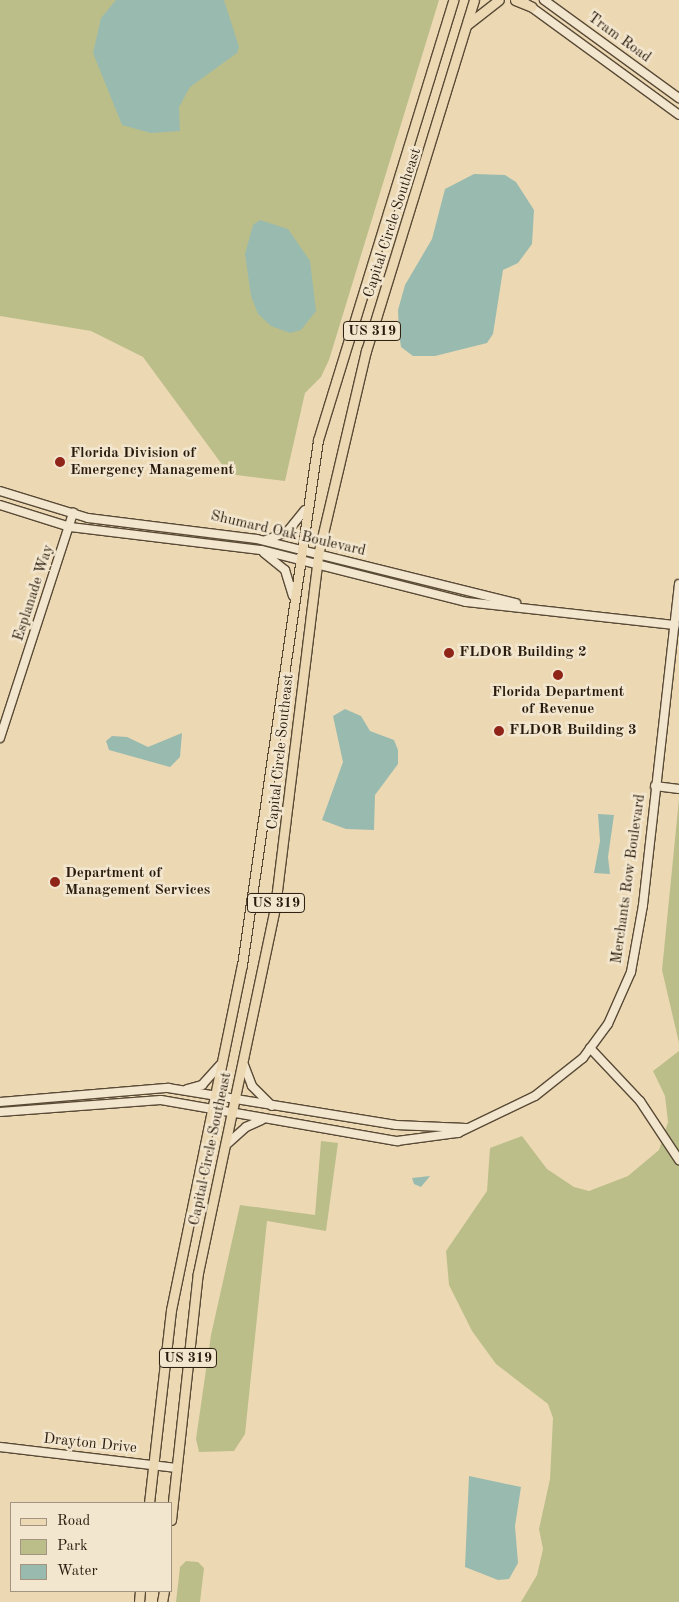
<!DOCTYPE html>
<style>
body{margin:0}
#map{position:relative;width:679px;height:1602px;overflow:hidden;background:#ecd9b4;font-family:"Old Standard TT",serif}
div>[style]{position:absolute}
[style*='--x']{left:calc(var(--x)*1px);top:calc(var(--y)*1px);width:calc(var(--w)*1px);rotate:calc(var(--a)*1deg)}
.green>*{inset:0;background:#bcbe8a}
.water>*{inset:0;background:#99baae}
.roads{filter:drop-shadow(1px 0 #594a36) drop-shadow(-1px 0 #594a36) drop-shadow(0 1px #594a36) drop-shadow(0 -1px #594a36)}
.minor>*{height:8px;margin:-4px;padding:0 4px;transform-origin:4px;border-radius:4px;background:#f3e6ce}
.major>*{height:9px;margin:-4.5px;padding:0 4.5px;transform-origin:4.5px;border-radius:4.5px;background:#ecd9b4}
.dots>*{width:14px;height:14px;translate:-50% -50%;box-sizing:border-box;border:2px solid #f3e6ce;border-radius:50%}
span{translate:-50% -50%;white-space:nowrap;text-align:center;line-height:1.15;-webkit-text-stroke:5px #f3e6ce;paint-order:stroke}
.shield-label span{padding:1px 4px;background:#f3e6ce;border:1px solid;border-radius:4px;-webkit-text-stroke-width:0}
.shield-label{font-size:14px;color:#281a0c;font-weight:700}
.street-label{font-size:15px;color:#281a0c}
.poi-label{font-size:15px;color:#281a0c;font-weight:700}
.left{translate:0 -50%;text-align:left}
.legend{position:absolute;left:10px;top:1502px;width:162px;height:90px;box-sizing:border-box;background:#f3e6ce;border:1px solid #a29480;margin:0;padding:6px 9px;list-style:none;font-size:15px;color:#281a0c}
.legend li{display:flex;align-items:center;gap:10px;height:25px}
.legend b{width:25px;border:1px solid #a29480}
</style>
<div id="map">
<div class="green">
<div style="clip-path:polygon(0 0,439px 0,329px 360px,321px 377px,305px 393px,285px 481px,229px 474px,143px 357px,91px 331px,0 316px)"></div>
<div style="clip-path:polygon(679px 799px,679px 1043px,662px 970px)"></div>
<div style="clip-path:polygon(679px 1051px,679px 1602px,521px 1602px,537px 1575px,543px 1549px,539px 1529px,550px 1479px,553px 1418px,548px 1404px,496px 1364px,472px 1331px,449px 1285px,446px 1251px,487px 1191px,490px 1148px,522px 1136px,547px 1169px,574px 1187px,589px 1191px,628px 1176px,659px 1150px,668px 1122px,665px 1096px,653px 1071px)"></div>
<div style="clip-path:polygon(321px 1141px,338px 1143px,326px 1231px,267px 1221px,245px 1434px,234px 1451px,199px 1452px,196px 1439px,211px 1335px,240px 1205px,315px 1215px)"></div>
<div style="clip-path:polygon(186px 1561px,198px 1562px,204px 1568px,200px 1602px,176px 1602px,180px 1567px)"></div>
</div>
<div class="water">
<div style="clip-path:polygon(116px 0,224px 0,239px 47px,237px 53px,190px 87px,179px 107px,180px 131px,151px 133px,122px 125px,93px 53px,101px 18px)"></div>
<div style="clip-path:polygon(474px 174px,505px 175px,516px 182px,534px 210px,532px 244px,518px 263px,503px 270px,493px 334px,487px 343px,435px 356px,413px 356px,401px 347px,399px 333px,398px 310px,405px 285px,432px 239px,445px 189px)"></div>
<div style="clip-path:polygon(260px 220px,288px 229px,310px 261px,316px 311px,301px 330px,290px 333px,271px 326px,258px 314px,251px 296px,245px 254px,253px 225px)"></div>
<div style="clip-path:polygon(345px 709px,361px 716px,370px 731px,394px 740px,398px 750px,398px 764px,375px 795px,374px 830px,346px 829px,322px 820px,343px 762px,333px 716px)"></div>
<div style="clip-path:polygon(182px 733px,180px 757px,170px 767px,109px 750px,106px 741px,112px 736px,127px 737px,148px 747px)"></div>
<div style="clip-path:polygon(598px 814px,614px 815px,608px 857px,610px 874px,594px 873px,600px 841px)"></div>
<div style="clip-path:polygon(430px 1176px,421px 1187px,414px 1184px,412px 1178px)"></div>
<div style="clip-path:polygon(469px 1476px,521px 1487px,515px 1526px,518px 1563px,509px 1579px,498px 1580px,465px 1567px)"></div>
</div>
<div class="roads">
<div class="minor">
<div style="--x:544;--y:0;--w:167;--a:36"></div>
<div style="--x:527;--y:4;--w:188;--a:36.1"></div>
<div style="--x:0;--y:491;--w:92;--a:17.1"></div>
<div style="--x:88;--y:518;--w:170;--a:7.1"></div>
<div style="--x:257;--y:539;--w:267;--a:13.9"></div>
<div style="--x:0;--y:505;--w:73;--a:17.4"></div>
<div style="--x:70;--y:527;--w:192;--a:6.9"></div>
<div style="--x:261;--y:550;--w:211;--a:14.2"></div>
<div style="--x:466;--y:602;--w:210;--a:6.3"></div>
<div style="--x:266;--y:540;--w:22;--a:-21"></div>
<div style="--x:287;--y:532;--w:28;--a:-51"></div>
<div style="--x:264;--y:553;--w:27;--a:39"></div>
<div style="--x:285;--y:570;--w:27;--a:73"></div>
<div style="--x:0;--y:738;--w:237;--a:-72"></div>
<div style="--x:655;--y:786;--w:24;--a:7"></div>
<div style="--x:590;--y:1048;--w:73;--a:46.7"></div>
<div style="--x:640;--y:1101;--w:71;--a:56.5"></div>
<div style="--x:244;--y:1065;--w:22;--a:69"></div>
<div style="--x:252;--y:1086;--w:28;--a:45"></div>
<div style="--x:187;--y:1089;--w:16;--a:-15"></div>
<div style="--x:202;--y:1085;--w:28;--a:-48"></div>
<div style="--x:0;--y:1102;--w:169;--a:-4.8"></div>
<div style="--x:168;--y:1088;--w:231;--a:9.2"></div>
<div style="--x:396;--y:1125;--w:70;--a:2.5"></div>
<div style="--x:0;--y:1112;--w:161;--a:-4.3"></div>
<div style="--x:161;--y:1100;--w:240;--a:9.9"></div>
<div style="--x:397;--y:1141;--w:62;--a:-7.5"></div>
<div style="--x:458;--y:1133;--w:85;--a:-25.7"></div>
<div style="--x:535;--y:1096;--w:61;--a:-38.4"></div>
<div style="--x:583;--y:1058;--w:42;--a:-53.7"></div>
<div style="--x:608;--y:1024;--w:57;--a:-66.1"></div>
<div style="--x:631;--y:972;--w:68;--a:-79.8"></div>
<div style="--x:643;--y:905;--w:323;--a:-83.6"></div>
<div style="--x:226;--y:1145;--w:27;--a:-42"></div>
<div style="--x:246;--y:1127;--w:17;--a:-24"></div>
<div style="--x:0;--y:1447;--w:178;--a:6.8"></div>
</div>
<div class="major">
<div style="--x:515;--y:0;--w:18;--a:22"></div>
<div style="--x:468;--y:24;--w:39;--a:-38"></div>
<div style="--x:149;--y:1503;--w:194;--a:-83.5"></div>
<div style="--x:171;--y:1310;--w:352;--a:-78.4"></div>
<div style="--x:242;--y:965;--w:530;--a:-81.76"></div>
<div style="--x:318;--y:440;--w:460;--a:-72.9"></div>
<div style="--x:171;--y:1520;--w:248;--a:-83.8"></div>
<div style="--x:198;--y:1273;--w:374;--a:-78.1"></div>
<div style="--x:275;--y:907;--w:355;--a:-83"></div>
<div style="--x:318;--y:555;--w:210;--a:-76.8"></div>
<div style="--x:366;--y:351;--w:367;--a:-72.9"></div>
<div style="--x:139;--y:1602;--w:11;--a:-85"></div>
<div style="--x:162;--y:1602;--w:11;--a:-80"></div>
</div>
</div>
<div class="dots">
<div style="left:60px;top:462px;background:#8f2418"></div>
<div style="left:449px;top:653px;background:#8f2418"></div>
<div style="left:558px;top:675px;background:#8f2418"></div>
<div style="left:499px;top:731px;background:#8f2418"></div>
<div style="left:55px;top:882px;background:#8f2418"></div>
</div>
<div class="shield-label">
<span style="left:372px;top:331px">US 319</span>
<span style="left:276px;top:903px">US 319</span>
<span style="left:188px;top:1358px">US 319</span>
</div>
<div class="street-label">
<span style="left:619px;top:38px;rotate:36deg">Tram Road</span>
<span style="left:393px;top:223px;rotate:-72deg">Capital Circle Southeast</span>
<span style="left:288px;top:534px;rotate:13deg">Shumard Oak Boulevard</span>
<span style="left:34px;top:593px;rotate:-72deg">Esplanade Way</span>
<span style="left:281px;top:752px;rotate:-84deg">Capital Circle Southeast</span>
<span style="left:629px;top:879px;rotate:-82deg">Merchants Row Boulevard</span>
<span style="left:211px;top:1149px;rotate:-78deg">Capital Circle Southeast</span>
<span style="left:90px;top:1444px;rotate:6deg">Drayton Drive</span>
</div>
<div class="poi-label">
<span class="left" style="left:70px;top:462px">Florida Division of<br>Emergency Management</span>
<span class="left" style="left:459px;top:653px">FLDOR Building 2</span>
<span style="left:558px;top:701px">Florida Department<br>of Revenue</span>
<span class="left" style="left:509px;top:731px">FLDOR Building 3</span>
<span class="left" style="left:65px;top:882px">Department of<br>Management Services</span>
</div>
<ul class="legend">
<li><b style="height:6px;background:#ecd9b4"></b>Road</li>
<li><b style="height:14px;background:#bcbe8a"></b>Park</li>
<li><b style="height:14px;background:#99baae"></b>Water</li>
</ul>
</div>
